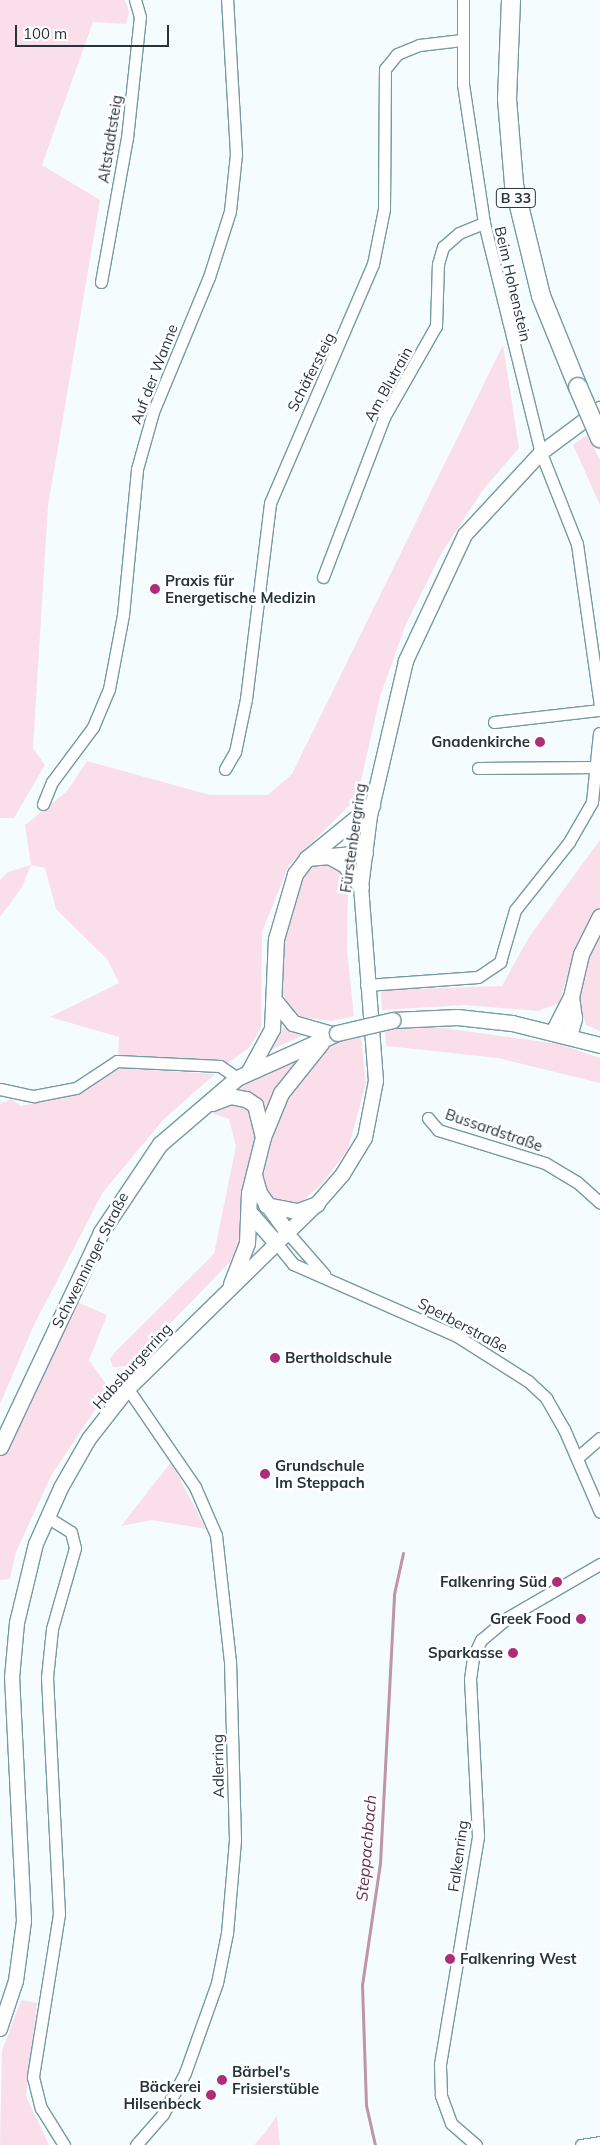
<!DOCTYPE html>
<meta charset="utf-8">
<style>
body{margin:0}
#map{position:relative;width:600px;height:2145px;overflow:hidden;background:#f4fcfe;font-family:Mulish,sans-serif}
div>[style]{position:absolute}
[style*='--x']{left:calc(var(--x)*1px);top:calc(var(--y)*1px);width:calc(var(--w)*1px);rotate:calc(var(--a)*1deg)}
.green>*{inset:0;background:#fadfeb}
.stream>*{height:3px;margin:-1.5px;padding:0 1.5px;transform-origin:1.5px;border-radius:1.5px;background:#bd96a8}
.roads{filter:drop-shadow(1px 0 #759aa6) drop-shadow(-1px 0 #759aa6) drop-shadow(0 1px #759aa6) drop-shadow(0 -1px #759aa6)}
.minor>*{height:11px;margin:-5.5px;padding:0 5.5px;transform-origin:5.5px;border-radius:5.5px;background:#fff}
.tertiary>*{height:14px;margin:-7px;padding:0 7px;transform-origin:7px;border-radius:7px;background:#fff}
.secondary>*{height:15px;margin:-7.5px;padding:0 7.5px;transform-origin:7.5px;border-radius:7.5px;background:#fff}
.primary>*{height:18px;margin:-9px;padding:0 9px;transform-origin:9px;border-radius:9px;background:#fff}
.bridges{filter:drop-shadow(1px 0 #759aa6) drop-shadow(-1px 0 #759aa6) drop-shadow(0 1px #759aa6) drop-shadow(0 -1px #759aa6)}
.secondary-bridge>*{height:15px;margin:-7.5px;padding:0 7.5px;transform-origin:7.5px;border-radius:7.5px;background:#fff}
.primary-bridge>*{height:18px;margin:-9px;padding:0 9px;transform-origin:9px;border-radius:9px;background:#fff}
.dots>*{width:14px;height:14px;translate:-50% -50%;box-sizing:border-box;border:2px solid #fff;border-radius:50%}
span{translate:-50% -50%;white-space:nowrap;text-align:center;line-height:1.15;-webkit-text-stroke:5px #fff;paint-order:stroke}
.shield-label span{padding:1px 4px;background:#fff;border:1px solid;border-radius:4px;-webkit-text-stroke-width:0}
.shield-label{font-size:14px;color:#26353a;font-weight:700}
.street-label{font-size:15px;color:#26353a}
.poi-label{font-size:15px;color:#26353a;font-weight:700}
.left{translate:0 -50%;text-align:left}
.right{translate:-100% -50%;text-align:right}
.water-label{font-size:16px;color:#63304b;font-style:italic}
.scale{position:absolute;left:15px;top:25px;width:154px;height:22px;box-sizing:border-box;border:2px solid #26353a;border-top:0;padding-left:6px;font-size:15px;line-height:18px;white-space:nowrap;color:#26353a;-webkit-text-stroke:4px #fff;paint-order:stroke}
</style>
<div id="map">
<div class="green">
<div style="clip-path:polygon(0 0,125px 0,129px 12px,126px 24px,93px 22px,42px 165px,100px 200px,48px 506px,33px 748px,45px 765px,14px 818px,0 818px)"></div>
<div style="clip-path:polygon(503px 345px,519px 448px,483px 490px,442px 552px,406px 624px,380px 697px,357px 798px,289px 865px,262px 932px,261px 1028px,249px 1048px,228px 1063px,118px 1061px,119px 1037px,50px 1017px,119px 983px,107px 959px,56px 909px,45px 868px,31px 865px,22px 887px,0 917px,0 880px,8px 872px,31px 865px,25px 825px,67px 791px,87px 761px,210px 795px,268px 795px,292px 774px)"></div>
<div style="clip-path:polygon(587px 435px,600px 460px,600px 505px,573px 445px)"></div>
<div style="clip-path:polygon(600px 840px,600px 906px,578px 942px,559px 1003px,538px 1011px,464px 1005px,382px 1010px,381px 990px,502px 986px,529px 937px)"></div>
<div style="clip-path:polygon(318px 862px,339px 869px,348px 886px,347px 950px,354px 1016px,331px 1021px,293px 1016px,280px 986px,283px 930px,301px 875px)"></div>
<div style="clip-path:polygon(600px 930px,600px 1031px,586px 1025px,578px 1000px,587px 956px)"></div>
<div style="clip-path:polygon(291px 1026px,306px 1034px,264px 1053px,276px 1030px)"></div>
<div style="clip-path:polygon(429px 1026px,559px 1044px,600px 1058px,600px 1083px,498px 1058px,386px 1046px,385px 1032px,395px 1027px)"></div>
<div style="clip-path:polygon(361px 1036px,366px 1083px,348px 1149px,322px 1184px,300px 1203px,275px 1203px,261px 1186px,262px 1173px,287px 1090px,323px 1046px)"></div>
<div style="clip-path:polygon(304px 1053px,285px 1077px,265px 1122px,232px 1091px)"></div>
<div style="clip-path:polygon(121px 1068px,215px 1074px,163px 1120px,103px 1192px,34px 1325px,0 1404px,0 1104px,11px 1099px,21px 1106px,81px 1093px)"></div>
<div style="clip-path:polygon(230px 1102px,247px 1107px,257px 1129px,241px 1242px,230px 1262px,129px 1366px,113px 1367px,110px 1359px,115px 1352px,214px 1254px,236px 1146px,229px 1119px,209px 1112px)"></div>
<div style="clip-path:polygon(73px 1300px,107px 1315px,89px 1360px,106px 1384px,103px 1398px,52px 1474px,16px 1552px,10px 1579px,0 1580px,0 1457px)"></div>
<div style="clip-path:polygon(171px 1462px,206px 1529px,152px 1520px,121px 1526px)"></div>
<div style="clip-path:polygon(21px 2000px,37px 2003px,26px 2096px,49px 2145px,0 2145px,2px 2051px)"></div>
<div style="clip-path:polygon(277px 2115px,280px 2145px,254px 2145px,265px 2133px)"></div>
</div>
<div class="stream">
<div style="--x:375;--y:2145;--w:41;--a:-102.7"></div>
<div style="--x:366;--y:2105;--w:120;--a:-91.9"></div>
<div style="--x:362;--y:1985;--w:123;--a:-81.6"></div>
<div style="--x:380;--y:1863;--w:269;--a:-87"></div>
<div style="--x:394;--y:1594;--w:42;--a:-77.6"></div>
</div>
<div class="roads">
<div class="minor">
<div style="--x:463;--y:0;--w:84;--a:90"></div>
<div style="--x:463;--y:84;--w:141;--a:81.4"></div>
<div style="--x:484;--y:223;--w:237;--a:76.1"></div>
<div style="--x:541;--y:453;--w:98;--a:68.4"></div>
<div style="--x:577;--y:544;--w:164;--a:81.9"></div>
<div style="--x:101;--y:282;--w:146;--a:-79.8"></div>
<div style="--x:127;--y:138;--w:122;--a:-83.9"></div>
<div style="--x:140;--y:17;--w:18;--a:-106"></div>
<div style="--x:323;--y:577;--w:171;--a:-69.1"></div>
<div style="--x:384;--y:417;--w:105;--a:-60.3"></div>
<div style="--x:436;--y:326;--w:62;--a:-88.2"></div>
<div style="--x:438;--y:264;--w:18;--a:-74"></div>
<div style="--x:443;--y:247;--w:21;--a:-41"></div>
<div style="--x:459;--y:233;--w:27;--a:-22"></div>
<div style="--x:494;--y:722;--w:107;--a:-6.5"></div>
<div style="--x:478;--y:768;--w:119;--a:-0.5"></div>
<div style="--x:225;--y:769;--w:20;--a:-60"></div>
<div style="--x:235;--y:752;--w:54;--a:-78.3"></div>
<div style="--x:246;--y:699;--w:197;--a:-83"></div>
<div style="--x:270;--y:503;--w:260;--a:-66.7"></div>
<div style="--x:373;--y:264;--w:56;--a:-78.7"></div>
<div style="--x:384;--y:209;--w:140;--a:-89.6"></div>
<div style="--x:385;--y:69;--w:19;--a:-51"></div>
<div style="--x:397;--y:54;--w:24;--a:-22"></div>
<div style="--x:419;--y:45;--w:43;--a:-6.6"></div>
<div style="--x:43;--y:804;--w:24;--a:-68"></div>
<div style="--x:52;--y:782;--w:69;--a:-53.3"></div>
<div style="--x:93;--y:727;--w:41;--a:-67.2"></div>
<div style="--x:109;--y:689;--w:75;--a:-79.3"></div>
<div style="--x:123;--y:615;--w:147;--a:-84.5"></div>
<div style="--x:137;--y:469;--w:59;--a:-74.3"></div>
<div style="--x:153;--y:412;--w:146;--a:-67.5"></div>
<div style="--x:209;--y:277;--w:69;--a:-72.3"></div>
<div style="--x:230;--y:211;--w:57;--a:-84"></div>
<div style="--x:236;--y:154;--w:154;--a:-93.3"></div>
<div style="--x:366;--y:985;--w:112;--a:-4.1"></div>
<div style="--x:478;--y:977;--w:27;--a:-34"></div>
<div style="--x:500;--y:962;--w:54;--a:-73.9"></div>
<div style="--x:515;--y:910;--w:87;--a:-51.5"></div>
<div style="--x:569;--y:842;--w:46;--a:-60.1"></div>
<div style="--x:592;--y:802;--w:69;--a:-84.2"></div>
<div style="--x:0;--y:1089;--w:35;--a:12"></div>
<div style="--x:34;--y:1096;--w:43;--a:-10.8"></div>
<div style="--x:76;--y:1088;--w:49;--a:-33.4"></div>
<div style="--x:117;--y:1061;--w:103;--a:2.8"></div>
<div style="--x:220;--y:1066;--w:21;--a:35"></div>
<div style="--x:428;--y:1118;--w:16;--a:50"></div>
<div style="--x:438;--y:1130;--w:112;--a:17.1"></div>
<div style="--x:545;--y:1163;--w:37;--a:31"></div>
<div style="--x:577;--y:1182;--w:31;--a:42"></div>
<div style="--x:288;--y:1233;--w:55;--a:48.7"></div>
<div style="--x:277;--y:1244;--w:26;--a:51"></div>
<div style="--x:293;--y:1264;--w:179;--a:23.7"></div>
<div style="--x:457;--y:1336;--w:84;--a:32.4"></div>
<div style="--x:528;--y:1381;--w:25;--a:43"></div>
<div style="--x:546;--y:1398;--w:36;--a:60"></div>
<div style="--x:564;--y:1429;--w:90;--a:66.6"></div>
<div style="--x:128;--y:1389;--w:119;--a:55.6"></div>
<div style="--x:195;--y:1487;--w:52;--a:66.4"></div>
<div style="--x:216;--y:1535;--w:127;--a:83.7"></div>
<div style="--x:230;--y:1661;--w:179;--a:88.4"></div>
<div style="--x:235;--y:1840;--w:93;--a:94.9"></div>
<div style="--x:227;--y:1933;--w:51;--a:101.3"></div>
<div style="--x:217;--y:1983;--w:96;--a:109.6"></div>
<div style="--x:185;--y:2073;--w:47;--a:118.2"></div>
<div style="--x:163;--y:2114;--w:41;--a:131.1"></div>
<div style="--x:578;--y:1457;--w:29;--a:-41"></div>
<div style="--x:47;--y:1517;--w:28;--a:32"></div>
<div style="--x:71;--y:1532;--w:16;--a:76"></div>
<div style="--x:75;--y:1548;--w:84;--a:105.9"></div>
<div style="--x:52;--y:1629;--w:48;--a:95.9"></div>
<div style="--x:47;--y:1677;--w:237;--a:87.1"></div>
<div style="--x:59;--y:1914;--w:165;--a:99.1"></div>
<div style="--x:33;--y:2077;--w:32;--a:76"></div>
<div style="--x:41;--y:2108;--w:44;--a:58.1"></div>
<div style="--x:476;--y:2145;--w:33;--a:-139"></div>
<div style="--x:451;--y:2123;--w:30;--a:-110"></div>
<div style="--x:441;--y:2095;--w:31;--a:-92"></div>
<div style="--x:440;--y:2064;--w:231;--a:-80.5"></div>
<div style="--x:478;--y:1836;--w:157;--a:-92.9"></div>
<div style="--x:470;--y:1679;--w:22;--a:-82"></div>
<div style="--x:473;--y:1657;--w:19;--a:-65"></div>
<div style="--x:481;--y:1640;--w:34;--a:-40"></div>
<div style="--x:507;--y:1618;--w:108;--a:-30.1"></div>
<div style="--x:581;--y:2145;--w:19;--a:-9"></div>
</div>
<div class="tertiary">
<div style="--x:0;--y:2029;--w:51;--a:-71.6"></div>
<div style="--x:16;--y:1981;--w:61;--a:-82.4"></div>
<div style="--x:24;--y:1921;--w:243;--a:-92.8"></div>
<div style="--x:12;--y:1678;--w:55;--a:-84.8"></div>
<div style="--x:17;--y:1623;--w:81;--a:-76.5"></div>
<div style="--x:36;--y:1544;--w:61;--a:-65.9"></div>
<div style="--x:61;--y:1488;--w:56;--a:-60.3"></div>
<div style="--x:89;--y:1439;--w:63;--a:-52"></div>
<div style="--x:128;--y:1389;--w:264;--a:-44.4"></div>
<div style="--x:317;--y:1204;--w:40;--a:-49"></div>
<div style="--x:343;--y:1174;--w:42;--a:-58.6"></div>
<div style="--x:365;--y:1138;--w:58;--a:-79.1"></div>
<div style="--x:376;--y:1081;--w:195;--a:-94.4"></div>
<div style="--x:361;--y:887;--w:72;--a:-82.8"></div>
<div style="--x:370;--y:816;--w:159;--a:-76.9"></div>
<div style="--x:406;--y:661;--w:139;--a:-64.9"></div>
<div style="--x:465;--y:535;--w:112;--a:-47.2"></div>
<div style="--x:541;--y:453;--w:74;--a:-36.7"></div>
</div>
<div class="secondary">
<div style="--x:327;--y:855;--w:21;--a:29"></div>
<div style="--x:345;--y:865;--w:27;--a:54"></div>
<div style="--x:307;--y:858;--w:58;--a:-4.9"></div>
<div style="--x:276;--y:1002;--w:27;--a:51"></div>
<div style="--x:293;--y:1023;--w:40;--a:16"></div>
<div style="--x:393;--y:1020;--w:64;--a:-2.7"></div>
<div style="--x:457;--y:1017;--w:55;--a:6.2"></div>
<div style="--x:512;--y:1023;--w:91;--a:14"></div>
<div style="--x:553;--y:1032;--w:39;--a:-63"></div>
<div style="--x:571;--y:997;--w:44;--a:-76.9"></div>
<div style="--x:581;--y:954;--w:42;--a:-63.4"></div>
<div style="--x:569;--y:1036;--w:19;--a:-74"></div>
<div style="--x:574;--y:1018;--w:21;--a:-98"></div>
<div style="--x:249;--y:1071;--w:48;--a:-61.3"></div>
<div style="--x:272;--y:1029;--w:90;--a:-87.5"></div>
<div style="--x:276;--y:939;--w:68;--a:-73.7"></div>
<div style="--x:295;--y:874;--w:20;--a:-53"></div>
<div style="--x:307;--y:858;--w:84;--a:-39.2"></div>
<div style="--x:212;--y:1103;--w:19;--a:-21"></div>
<div style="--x:230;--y:1096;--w:16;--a:11"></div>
<div style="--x:246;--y:1099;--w:11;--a:34"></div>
<div style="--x:255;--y:1105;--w:33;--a:76"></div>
<div style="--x:254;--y:1175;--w:19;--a:74"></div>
<div style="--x:259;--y:1193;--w:49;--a:54.1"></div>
<div style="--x:266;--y:1205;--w:33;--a:11"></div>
<div style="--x:298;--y:1211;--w:20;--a:-20"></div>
<div style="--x:250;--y:1213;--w:41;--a:48.9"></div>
<div style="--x:231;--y:1284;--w:44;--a:-68.7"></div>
<div style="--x:247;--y:1243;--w:50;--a:-87.7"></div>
<div style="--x:249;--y:1193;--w:58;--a:-76"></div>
<div style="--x:263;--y:1137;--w:48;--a:-67.8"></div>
<div style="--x:281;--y:1093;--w:64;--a:-51.3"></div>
<div style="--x:0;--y:1447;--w:238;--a:-64.8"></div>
<div style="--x:101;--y:1232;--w:106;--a:-56.2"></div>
<div style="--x:160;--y:1144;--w:101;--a:-40.6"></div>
<div style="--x:237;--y:1078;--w:110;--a:-24.2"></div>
</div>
<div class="primary">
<div style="--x:511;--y:0;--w:99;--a:92.3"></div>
<div style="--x:507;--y:99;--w:86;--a:85.3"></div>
<div style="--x:514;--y:185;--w:114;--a:76.3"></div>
<div style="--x:541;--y:296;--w:98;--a:67.9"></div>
</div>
</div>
<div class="bridges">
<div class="secondary-bridge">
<div style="--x:337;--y:1033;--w:57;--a:-13.1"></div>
</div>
<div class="primary-bridge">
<div style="--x:578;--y:387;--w:56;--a:66.7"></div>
</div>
</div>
<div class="dots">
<div style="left:155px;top:589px;background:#ae2d7a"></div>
<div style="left:540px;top:742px;background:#ae2d7a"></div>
<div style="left:275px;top:1358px;background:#ae2d7a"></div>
<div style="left:265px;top:1474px;background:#ae2d7a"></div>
<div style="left:557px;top:1582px;background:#ae2d7a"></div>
<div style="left:581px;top:1619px;background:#ae2d7a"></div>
<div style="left:513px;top:1653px;background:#ae2d7a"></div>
<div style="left:450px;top:1959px;background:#ae2d7a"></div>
<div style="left:222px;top:2080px;background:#ae2d7a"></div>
<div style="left:211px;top:2095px;background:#ae2d7a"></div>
</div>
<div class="shield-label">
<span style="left:516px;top:198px">B 33</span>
</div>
<div class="street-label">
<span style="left:110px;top:139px;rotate:-81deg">Altstadtsteig</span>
<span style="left:513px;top:284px;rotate:77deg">Beim Hohenstein</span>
<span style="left:311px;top:372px;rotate:-63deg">Schäfersteig</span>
<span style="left:154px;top:374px;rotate:-69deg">Auf der Wanne</span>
<span style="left:388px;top:384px;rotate:-61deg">Am Blutrain</span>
<span style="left:353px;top:838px;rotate:-82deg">Fürstenbergring</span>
<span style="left:494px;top:1130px;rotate:19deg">Bussardstraße</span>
<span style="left:90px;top:1260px;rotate:-63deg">Schwenninger Straße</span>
<span style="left:463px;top:1325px;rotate:28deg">Sperberstraße</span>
<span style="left:132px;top:1366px;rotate:-48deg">Habsburgerring</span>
<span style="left:218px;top:1766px;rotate:-91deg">Adlerring</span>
<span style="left:458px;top:1856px;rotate:-82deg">Falkenring</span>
</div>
<div class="poi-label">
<span class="left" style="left:165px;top:589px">Praxis für<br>Energetische Medizin</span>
<span class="right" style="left:530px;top:742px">Gnadenkirche</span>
<span class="left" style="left:285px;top:1358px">Bertholdschule</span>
<span class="left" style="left:275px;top:1474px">Grundschule<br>Im Steppach</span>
<span class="right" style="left:547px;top:1582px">Falkenring Süd</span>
<span class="right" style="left:571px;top:1619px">Greek Food</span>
<span class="right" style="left:503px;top:1653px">Sparkasse</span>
<span class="left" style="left:460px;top:1959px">Falkenring West</span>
<span class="left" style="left:232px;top:2080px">Bärbel's<br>Frisierstüble</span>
<span class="right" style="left:201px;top:2095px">Bäckerei<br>Hilsenbeck</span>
</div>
<div class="water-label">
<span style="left:366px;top:1848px;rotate:-85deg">Steppachbach</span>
</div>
<div class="scale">100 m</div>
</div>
